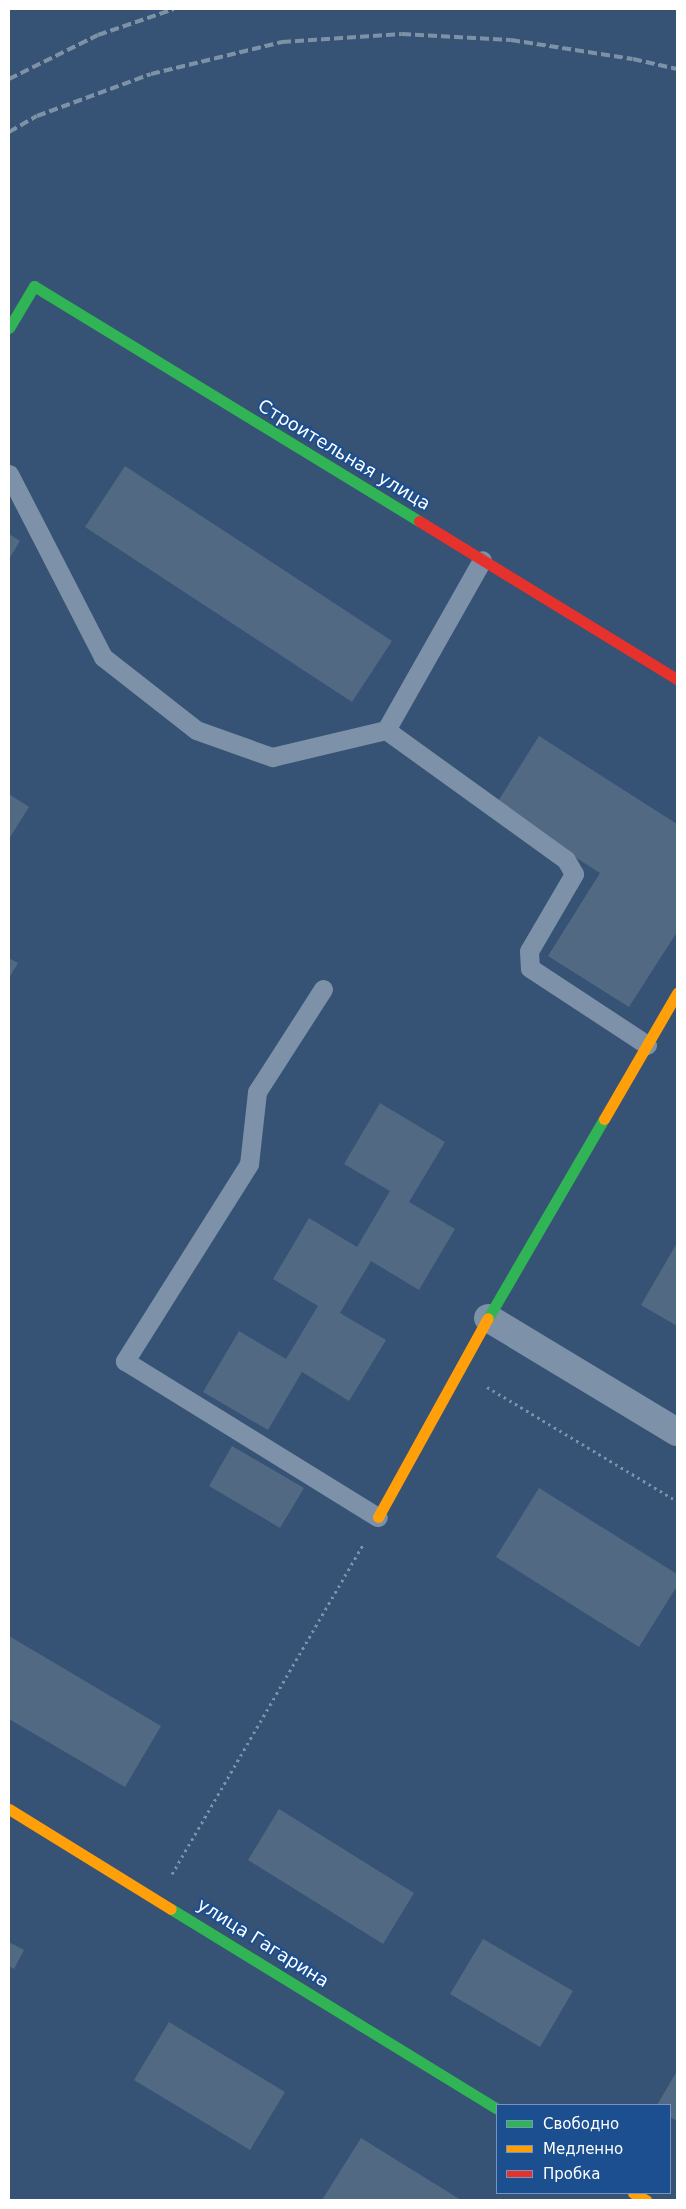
<!DOCTYPE html>
<meta charset="utf-8">
<style>
body{margin:0}
#map{position:relative;width:686px;height:2209px;overflow:hidden;background:#365274;font-family:"DejaVu Sans",sans-serif}
div>[style]{position:absolute}
[style*='--x']{left:calc(var(--x)*1px);top:calc(var(--y)*1px);width:calc(var(--w)*1px);rotate:calc(var(--a)*1deg)}
.building>*{inset:0;background:#526984}
.path>*{height:3px;margin-top:-1.5px;transform-origin:0;background:repeating-linear-gradient(90deg,#7d92a8 0 2.5px,transparent 0 6.5px)}
.lane>*{height:19px;margin:-9.5px;padding:0 9.5px;transform-origin:9.5px;border-radius:9.5px;background:#7d92a8}
.street>*{height:28px;margin:-14px;padding:0 14px;transform-origin:14px;border-radius:14px;background:#7d92a8}
.fast>*{height:11px;margin:-5.5px;padding:0 5.5px;transform-origin:5.5px;border-radius:5.5px;background:#30b455}
.slow>*{height:11px;margin:-5.5px;padding:0 5.5px;transform-origin:5.5px;border-radius:5.5px;background:#ff9f0a}
.jam>*{height:11px;margin:-5.5px;padding:0 5.5px;transform-origin:5.5px;border-radius:5.5px;background:#e5322d}
.rail>*{height:4px;margin-top:-2px;transform-origin:0;background:repeating-linear-gradient(90deg,#7e92a7 0 9px,transparent 0 13px)}
span{translate:-50% -50%;white-space:nowrap;text-align:center;line-height:1.15;-webkit-text-stroke:4px #1b4f8f;paint-order:stroke}
.street-label{font-size:18px;color:#fff}
.frame{position:absolute;inset:0;border:10px solid #fff;pointer-events:none}
.legend{position:absolute;left:496px;top:2104px;width:175px;height:90px;box-sizing:border-box;background:#1b4f8f;border:1px solid #7695bc;margin:0;padding:6px 9px;list-style:none;font-size:15px;color:#fff}
.legend li{display:flex;align-items:center;gap:10px;height:25px}
.legend b{width:25px;border:1px solid #7695bc}
</style>
<div id="map">
<div class="building">
<div style="clip-path:polygon(125px 466px,392px 641px,352px 702px,85px 527px)"></div>
<div style="clip-path:polygon(9px 534px,20px 541px,9px 559px)"></div>
<div style="clip-path:polygon(539px 736px,677px 824px,677px 932px,629px 1007px,548px 956px,600px 873px,495px 806px)"></div>
<div style="clip-path:polygon(9px 794px,29px 807px,9px 839px)"></div>
<div style="clip-path:polygon(9px 958px,18px 963px,9px 978px)"></div>
<div style="clip-path:polygon(380px 1103px,445px 1142px,409px 1202px,455px 1229px,419px 1290px,371px 1261px,340px 1313px,386px 1340px,349px 1401px,302px 1372px,268px 1430px,203px 1392px,239px 1331px,286px 1359px,318px 1306px,273px 1279px,309px 1218px,357px 1247px,390px 1191px,344px 1164px)"></div>
<div style="clip-path:polygon(677px 1243px,677px 1326px,641px 1305px)"></div>
<div style="clip-path:polygon(232px 1446px,304px 1488px,280px 1528px,209px 1486px)"></div>
<div style="clip-path:polygon(539px 1488px,677px 1574px,677px 1586px,639px 1647px,496px 1557px)"></div>
<div style="clip-path:polygon(9px 1636px,161px 1726px,125px 1787px,9px 1719px)"></div>
<div style="clip-path:polygon(279px 1809px,414px 1893px,383px 1944px,248px 1860px)"></div>
<div style="clip-path:polygon(483px 1939px,573px 1991px,540px 2047px,450px 1994px)"></div>
<div style="clip-path:polygon(9px 1942px,24px 1950px,14px 1969px,9px 1966px)"></div>
<div style="clip-path:polygon(169px 2022px,285px 2092px,250px 2150px,134px 2080px)"></div>
<div style="clip-path:polygon(677px 2071px,677px 2121px,670px 2117px,670px 2105px,657px 2105px)"></div>
<div style="clip-path:polygon(361px 2138px,461px 2200px,322px 2200px)"></div>
</div>
<div class="path">
<div style="--x:487;--y:1387;--w:222;--a:31"></div>
<div style="--x:172;--y:1874;--w:381;--a:-59.9"></div>
</div>
<div class="lane">
<div style="--x:9;--y:474;--w:206;--a:62.8"></div>
<div style="--x:103;--y:657;--w:118;--a:38.1"></div>
<div style="--x:196;--y:730;--w:81;--a:19.6"></div>
<div style="--x:272;--y:757;--w:117;--a:-13.3"></div>
<div style="--x:386;--y:730;--w:195;--a:-60.5"></div>
<div style="--x:386;--y:730;--w:222;--a:35.8"></div>
<div style="--x:566;--y:860;--w:16;--a:60"></div>
<div style="--x:574;--y:874;--w:89;--a:120.3"></div>
<div style="--x:529;--y:951;--w:17;--a:87"></div>
<div style="--x:530;--y:968;--w:140;--a:33.3"></div>
<div style="--x:323;--y:989;--w:122;--a:122.7"></div>
<div style="--x:257;--y:1092;--w:72;--a:96.3"></div>
<div style="--x:249;--y:1164;--w:233;--a:122.2"></div>
<div style="--x:125;--y:1361;--w:297;--a:31.7"></div>
</div>
<div class="street">
<div style="--x:488;--y:1318;--w:221;--a:31.1"></div>
</div>
<div class="fast">
<div style="--x:9;--y:328;--w:49;--a:-59.2"></div>
<div style="--x:34;--y:286;--w:451;--a:31.4"></div>
<div style="--x:488;--y:1318;--w:230;--a:-59.8"></div>
<div style="--x:171;--y:1909;--w:382;--a:31.5"></div>
</div>
<div class="slow">
<div style="--x:604;--y:1119;--w:146;--a:-59.9"></div>
<div style="--x:378;--y:1517;--w:227;--a:-61.1"></div>
<div style="--x:9;--y:1809;--w:190;--a:31.7"></div>
<div style="--x:633;--y:2193;--w:15;--a:28"></div>
</div>
<div class="jam">
<div style="--x:419;--y:521;--w:303;--a:31.5"></div>
</div>
<div class="rail">
<div style="--x:9;--y:79;--w:99;--a:-26.3"></div>
<div style="--x:98;--y:35;--w:80;--a:-18.9"></div>
<div style="--x:9;--y:132;--w:32;--a:-30"></div>
<div style="--x:37;--y:116;--w:121;--a:-20.2"></div>
<div style="--x:151;--y:74;--w:135;--a:-13.7"></div>
<div style="--x:282;--y:42;--w:120;--a:-3.8"></div>
<div style="--x:402;--y:34;--w:109;--a:3.2"></div>
<div style="--x:511;--y:40;--w:123;--a:8.9"></div>
<div style="--x:633;--y:59;--w:45;--a:12.8"></div>
</div>
<div class="street-label">
<span style="left:344px;top:455px;rotate:31deg">Строительная улица</span>
<span style="left:263px;top:1943px;rotate:32deg">улица Гагарина</span>
</div>
<div class="frame"></div>
<ul class="legend">
<li><b style="height:6px;background:#30b455"></b>Свободно</li>
<li><b style="height:6px;background:#ff9f0a"></b>Медленно</li>
<li><b style="height:6px;background:#e5322d"></b>Пробка</li>
</ul>
</div>
